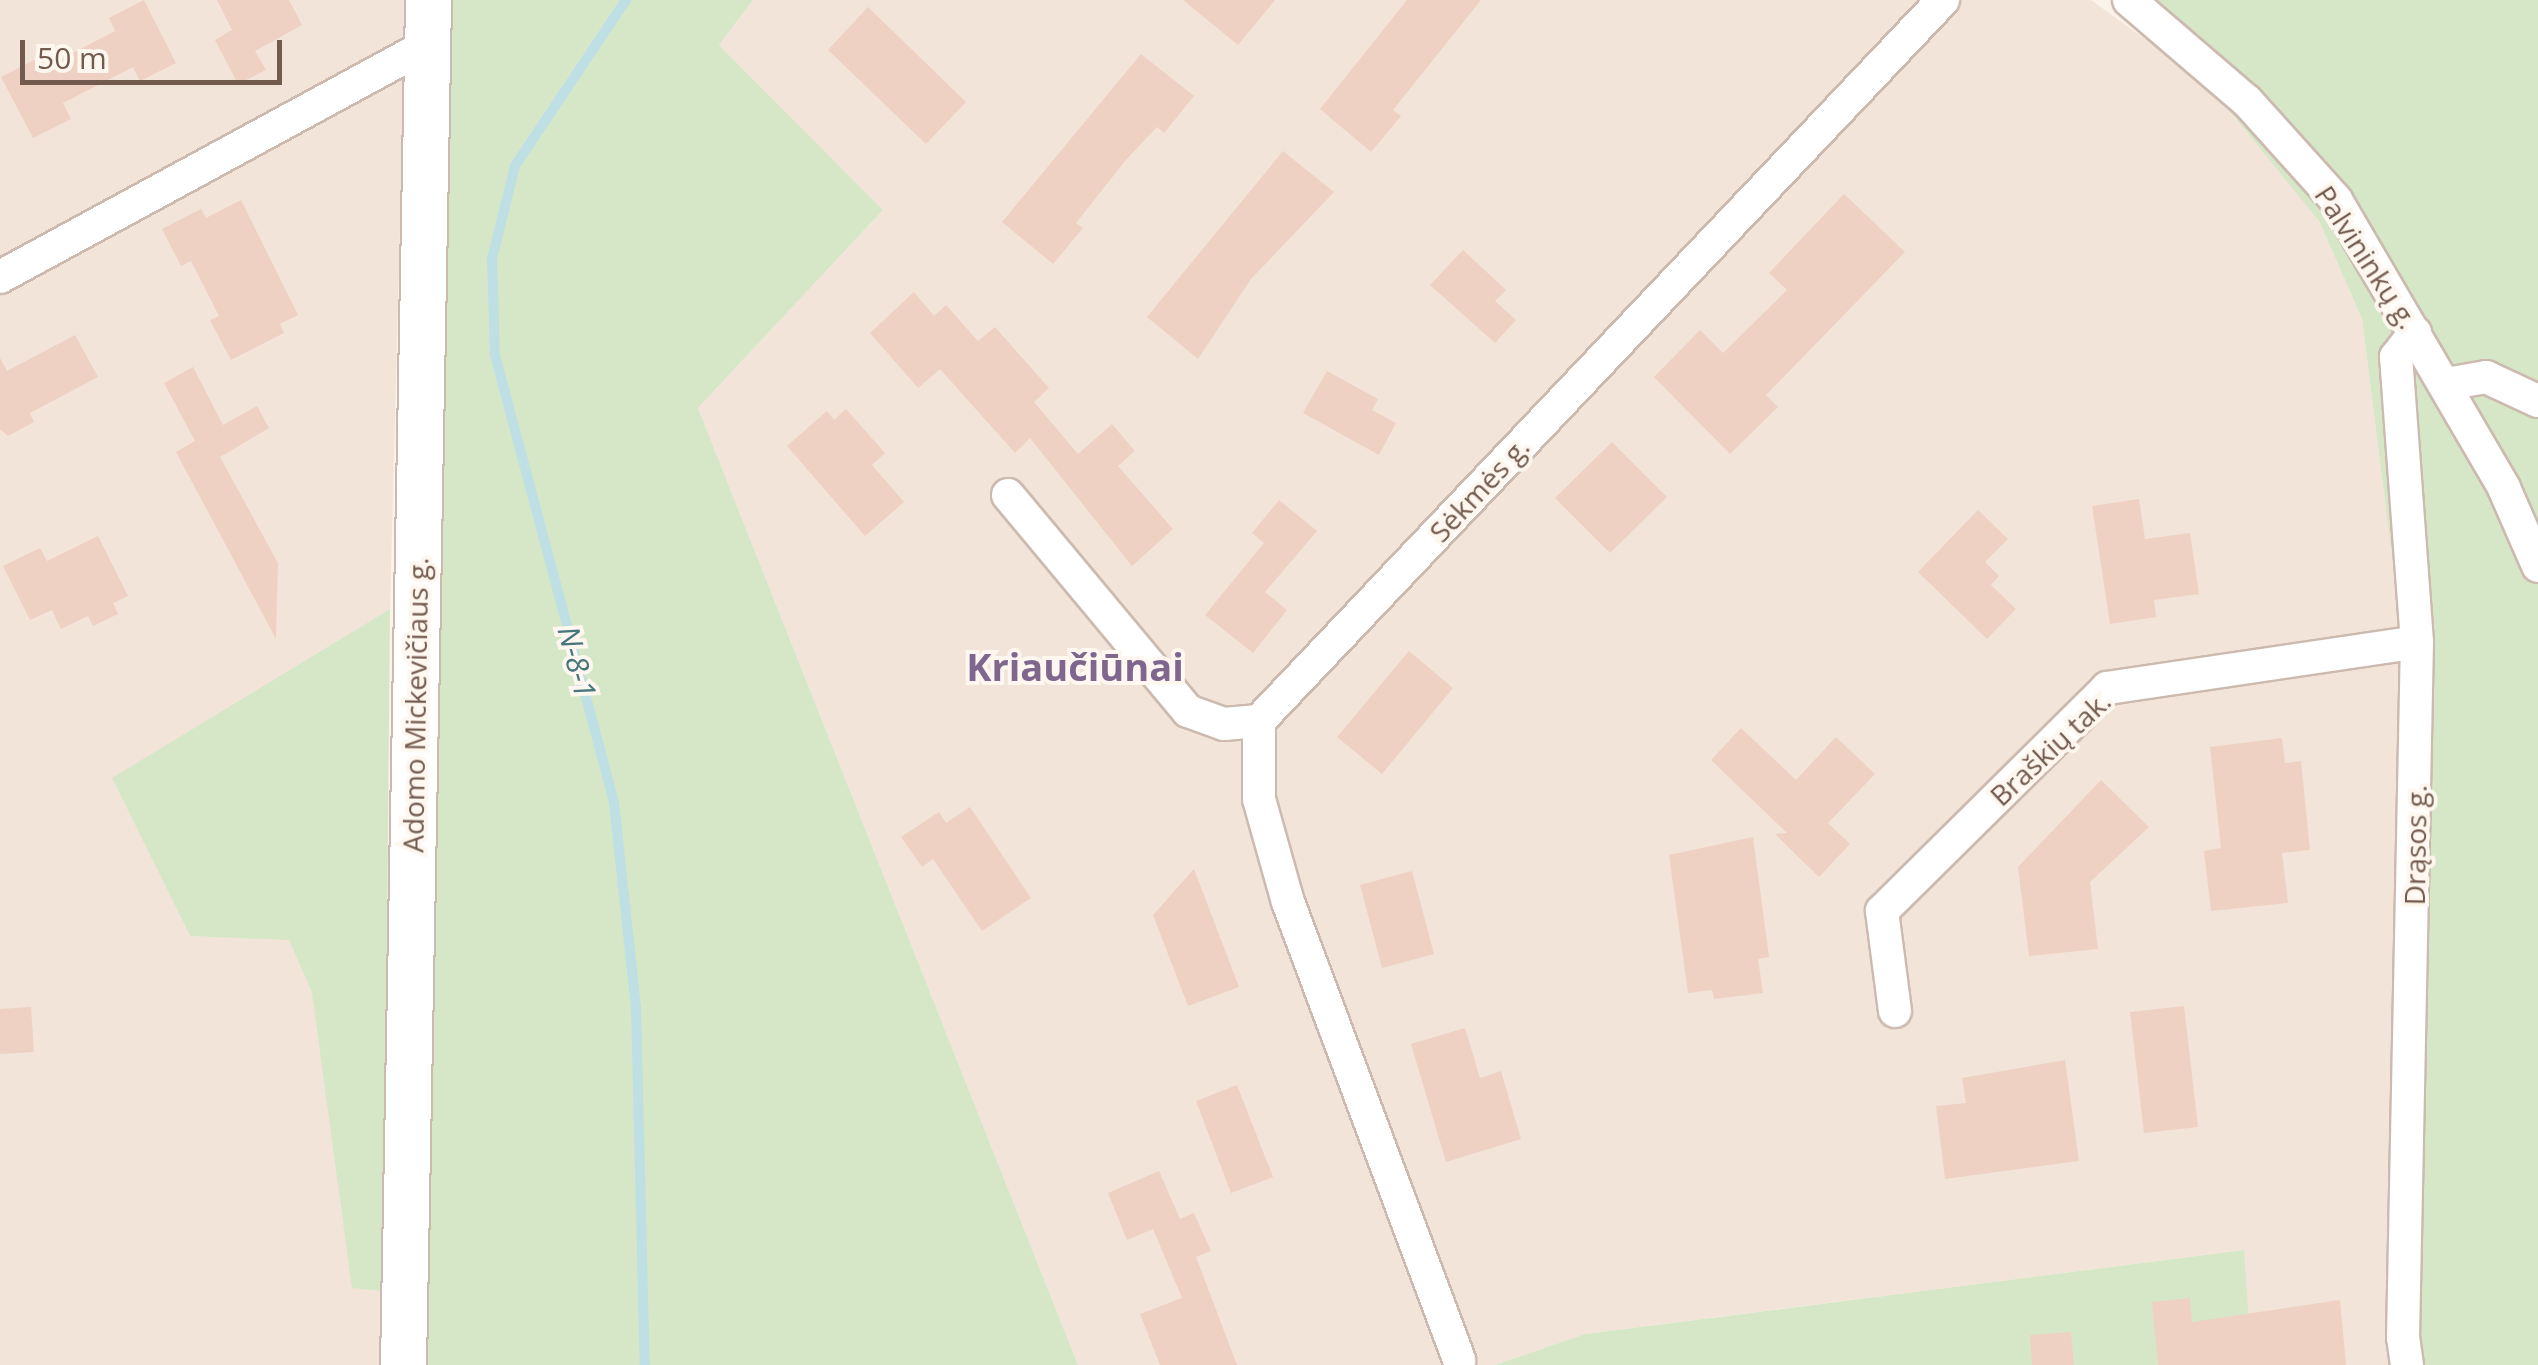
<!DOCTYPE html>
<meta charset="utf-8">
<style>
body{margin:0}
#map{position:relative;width:2538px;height:1365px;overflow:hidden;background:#fbf3e9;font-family:"Open Sans",sans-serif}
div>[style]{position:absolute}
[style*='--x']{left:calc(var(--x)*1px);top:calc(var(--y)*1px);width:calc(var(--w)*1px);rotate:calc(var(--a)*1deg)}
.residential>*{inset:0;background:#f2e4d8}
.green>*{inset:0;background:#d6e7c8}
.stream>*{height:10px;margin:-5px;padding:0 5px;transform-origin:5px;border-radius:5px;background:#bedfe3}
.building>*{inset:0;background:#eed1c3}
.roads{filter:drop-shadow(2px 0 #ccbaaf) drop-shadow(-2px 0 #ccbaaf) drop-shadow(0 2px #ccbaaf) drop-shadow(0 -2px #ccbaaf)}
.minor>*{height:32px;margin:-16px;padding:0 16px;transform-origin:16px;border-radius:16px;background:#fff}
.secondary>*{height:45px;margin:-22.5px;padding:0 22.5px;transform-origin:22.5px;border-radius:22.5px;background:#fff}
span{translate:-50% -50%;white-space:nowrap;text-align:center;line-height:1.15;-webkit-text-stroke:8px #fdf7ef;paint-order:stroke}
.street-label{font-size:28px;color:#735a4e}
.water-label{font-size:30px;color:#47777d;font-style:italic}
.district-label{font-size:38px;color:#7f668e;font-weight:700}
.scale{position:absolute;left:20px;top:40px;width:262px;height:45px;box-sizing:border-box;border:5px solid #735a4e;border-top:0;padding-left:12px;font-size:30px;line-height:35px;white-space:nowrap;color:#735a4e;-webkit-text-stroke:8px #fdf7ef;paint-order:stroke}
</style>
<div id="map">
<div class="residential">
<div style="clip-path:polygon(0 0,406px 0,390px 609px,113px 779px,190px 936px,289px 939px,312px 993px,384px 1291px,383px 1365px,0 1365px)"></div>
<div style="clip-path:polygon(753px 0,2091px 0,2218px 92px,2319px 221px,2362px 319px,2400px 621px,2399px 1365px,2252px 1365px,2243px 1250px,1585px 1334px,1495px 1365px,1078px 1365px,698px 408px,883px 210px,719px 45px)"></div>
</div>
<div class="green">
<div style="clip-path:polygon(444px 0,753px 0,719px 45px,883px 210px,698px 408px,1078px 1365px,422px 1365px)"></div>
<div style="clip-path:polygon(2140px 0,2538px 0,2538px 1365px,2399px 1365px,2400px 621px,2362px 319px,2319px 221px)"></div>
<div style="clip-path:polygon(390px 609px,384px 1291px,352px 1288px,312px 993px,289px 940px,190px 936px,112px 778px)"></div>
<div style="clip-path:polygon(2244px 1250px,2252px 1365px,1495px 1365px,1585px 1334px)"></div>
</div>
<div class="stream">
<div style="--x:626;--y:0;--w:200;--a:123.8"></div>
<div style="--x:515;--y:166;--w:96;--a:103.9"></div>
<div style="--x:492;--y:259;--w:96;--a:88.2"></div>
<div style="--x:495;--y:355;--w:463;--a:75.1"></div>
<div style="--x:614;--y:802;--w:207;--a:83.9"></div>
<div style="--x:636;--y:1008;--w:357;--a:88.6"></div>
</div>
<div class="building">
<div style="clip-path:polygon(144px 0,176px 63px,140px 81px,133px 67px,63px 103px,71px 119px,33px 138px,1px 77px,40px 57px,46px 67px,115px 31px,109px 18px)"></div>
<div style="clip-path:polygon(217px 0,289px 0,302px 25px,255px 51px,266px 70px,238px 84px,215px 40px,232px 30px)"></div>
<div style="clip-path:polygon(1183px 0,1275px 0,1238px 45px)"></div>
<div style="clip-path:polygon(1407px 0,1481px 0,1393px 110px,1401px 116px,1371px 152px,1320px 109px)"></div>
<div style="clip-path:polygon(868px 7px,966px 102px,926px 144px,828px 50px)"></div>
<div style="clip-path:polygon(1141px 54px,1194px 96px,1164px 133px,1157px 127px,1125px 161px,1076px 223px,1083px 228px,1053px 264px,1002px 222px)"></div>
<div style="clip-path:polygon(1283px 151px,1334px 192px,1251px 279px,1198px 359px,1147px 317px)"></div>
<div style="clip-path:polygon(1844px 194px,1905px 252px,1766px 395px,1778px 407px,1730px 454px,1654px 377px,1700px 330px,1723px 353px,1787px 290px,1769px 273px)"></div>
<div style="clip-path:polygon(241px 200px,298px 315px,280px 324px,284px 333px,231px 360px,210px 320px,219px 316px,191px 261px,181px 266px,162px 229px,201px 209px,206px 218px)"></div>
<div style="clip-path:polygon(1463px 250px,1506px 290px,1495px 301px,1516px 320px,1495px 343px,1430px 285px)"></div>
<div style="clip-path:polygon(914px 292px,934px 316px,946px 305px,978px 341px,995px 327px,1049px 388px,1034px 402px,1078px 454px,1112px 424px,1135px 451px,1118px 466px,1173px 529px,1132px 566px,1030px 438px,1015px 453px,940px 369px,918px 388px,870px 333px)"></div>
<div style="clip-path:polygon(75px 335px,98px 377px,30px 413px,34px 422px,8px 436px,0 429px,0 358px,7px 371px)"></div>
<div style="clip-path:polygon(193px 367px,223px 425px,257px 406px,269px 428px,220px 457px,278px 563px,276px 639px,176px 452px,195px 441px,164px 383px)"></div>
<div style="clip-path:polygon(1327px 371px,1378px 399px,1372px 410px,1396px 423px,1379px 455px,1303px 413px)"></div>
<div style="clip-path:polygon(846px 409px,885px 453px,872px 465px,904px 502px,865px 536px,787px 446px,827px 411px,834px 420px)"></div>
<div style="clip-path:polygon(1612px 442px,1667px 497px,1610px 553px,1555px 498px)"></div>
<div style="clip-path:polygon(2139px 499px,2145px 539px,2190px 533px,2199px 594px,2154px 600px,2156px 617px,2110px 624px,2092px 506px)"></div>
<div style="clip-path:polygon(1279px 500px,1317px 531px,1265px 592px,1287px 610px,1253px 653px,1205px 615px,1264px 543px,1252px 533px)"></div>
<div style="clip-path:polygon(1978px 510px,2008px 539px,1985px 562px,1999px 576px,1991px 585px,2016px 609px,1987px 639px,1918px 572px)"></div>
<div style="clip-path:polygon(98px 536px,128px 596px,113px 603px,118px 614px,93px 626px,88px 616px,61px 629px,52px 610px,30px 620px,3px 566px,40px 548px,47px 561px)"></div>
<div style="clip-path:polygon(1409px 651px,1453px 688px,1382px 774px,1337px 737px)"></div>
<div style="clip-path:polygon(1741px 728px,1796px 780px,1836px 737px,1875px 774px,1828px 823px,1850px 844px,1819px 877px,1775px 834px,1787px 833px,1711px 760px)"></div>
<div style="clip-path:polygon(2282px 738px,2285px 763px,2301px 761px,2310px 850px,2282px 853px,2288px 903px,2211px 911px,2204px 851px,2221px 848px,2210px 747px)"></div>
<div style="clip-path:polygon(2101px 780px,2149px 827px,2090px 882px,2098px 949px,2029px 956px,2018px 867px)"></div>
<div style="clip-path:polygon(970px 807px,1031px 898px,982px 931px,933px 859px,922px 867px,901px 837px,939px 812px,946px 823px)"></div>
<div style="clip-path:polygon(1753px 837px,1769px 957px,1758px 959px,1763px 993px,1714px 999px,1712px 990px,1688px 993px,1669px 855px)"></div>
<div style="clip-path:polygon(1194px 869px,1239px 987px,1188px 1006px,1153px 915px)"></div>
<div style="clip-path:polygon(1412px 871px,1434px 954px,1382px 968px,1360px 885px)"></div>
<div style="clip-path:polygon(2184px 1006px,2198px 1127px,2144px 1133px,2130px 1012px)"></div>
<div style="clip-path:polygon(31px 1007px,34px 1052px,0 1054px,0 1009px)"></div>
<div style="clip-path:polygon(1465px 1028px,1480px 1078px,1501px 1071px,1521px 1139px,1446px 1162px,1411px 1044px)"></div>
<div style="clip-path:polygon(2065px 1060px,2079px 1161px,1945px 1179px,1936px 1106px,1966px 1103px,1962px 1078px)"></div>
<div style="clip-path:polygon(1237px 1085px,1273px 1177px,1231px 1193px,1196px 1101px)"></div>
<div style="clip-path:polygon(1159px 1171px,1180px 1219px,1194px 1213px,1211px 1251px,1196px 1257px,1237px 1365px,1160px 1365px,1140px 1314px,1182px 1298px,1153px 1229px,1127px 1240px,1108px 1193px)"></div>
<div style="clip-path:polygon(2190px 1298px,2192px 1322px,2340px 1300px,2346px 1365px,2158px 1365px,2152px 1302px)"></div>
<div style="clip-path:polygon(2071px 1332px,2074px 1365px,2032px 1365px,2030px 1335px)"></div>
</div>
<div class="roads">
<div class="minor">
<div style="--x:2129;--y:0;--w:155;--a:40.6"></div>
<div style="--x:2247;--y:101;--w:133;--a:48"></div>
<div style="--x:2336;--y:200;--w:333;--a:59.7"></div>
<div style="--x:2504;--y:488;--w:85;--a:66.4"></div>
<div style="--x:0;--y:277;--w:486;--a:-28.5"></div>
<div style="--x:2446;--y:384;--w:41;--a:-9.9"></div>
<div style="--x:2486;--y:377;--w:57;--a:24.8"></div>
<div style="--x:1008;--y:495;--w:281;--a:50.2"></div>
<div style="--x:1188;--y:711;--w:38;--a:20"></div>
<div style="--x:1224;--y:724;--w:35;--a:-5"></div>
<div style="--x:1259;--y:721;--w:994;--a:-46.51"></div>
<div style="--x:1259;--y:721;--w:78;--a:90"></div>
<div style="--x:1259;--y:799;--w:107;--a:74.3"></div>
<div style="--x:1288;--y:902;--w:489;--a:69.5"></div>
<div style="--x:1895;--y:1011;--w:101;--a:-97.4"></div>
<div style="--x:1882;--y:911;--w:317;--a:-44.7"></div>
<div style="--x:2107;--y:688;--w:313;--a:-8.4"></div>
<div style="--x:2407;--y:1365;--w:27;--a:-98"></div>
<div style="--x:2403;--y:1338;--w:696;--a:-88.85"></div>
<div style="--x:2417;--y:642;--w:286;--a:-94.2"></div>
<div style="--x:2396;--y:357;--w:31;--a:-52"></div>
</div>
<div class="secondary">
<div style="--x:403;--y:1365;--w:1365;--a:-88.95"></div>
</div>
</div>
<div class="street-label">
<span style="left:2367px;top:257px;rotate:57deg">Palvininkų g.</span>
<span style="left:1479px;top:489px;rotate:-47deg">Sėkmės g.</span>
<span style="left:415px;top:705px;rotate:-89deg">Adomo Mickevičiaus g.</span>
<span style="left:2050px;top:748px;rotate:-43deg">Braškių tak.</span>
<span style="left:2415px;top:845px;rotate:-89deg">Drąsos g.</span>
</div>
<div class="water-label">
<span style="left:577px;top:662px;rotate:75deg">N-8-1</span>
</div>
<div class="district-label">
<span style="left:1075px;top:667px">Kriaučiūnai</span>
</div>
<div class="scale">50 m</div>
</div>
